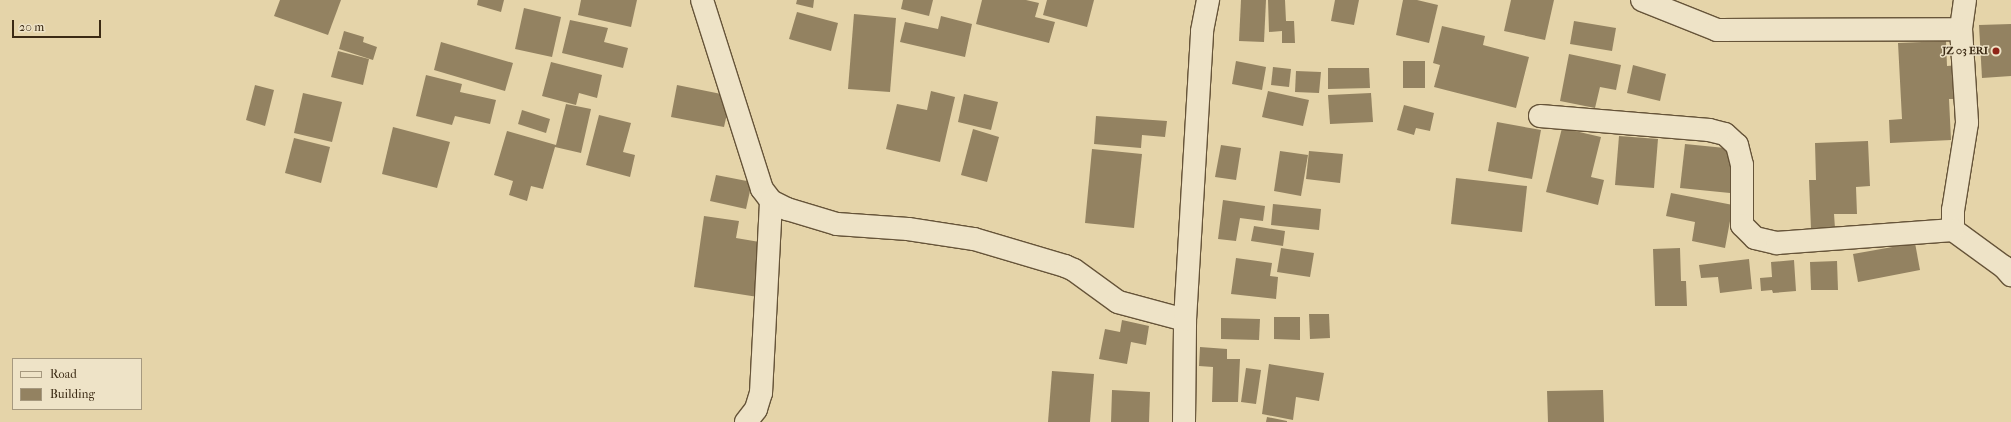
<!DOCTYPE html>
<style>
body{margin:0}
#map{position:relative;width:2011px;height:422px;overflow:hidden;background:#e5d4a9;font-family:"IM FELL French Canon",serif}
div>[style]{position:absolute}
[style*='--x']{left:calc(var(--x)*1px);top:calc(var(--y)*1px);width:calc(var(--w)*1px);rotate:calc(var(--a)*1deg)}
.building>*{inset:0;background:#938261}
.roads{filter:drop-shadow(1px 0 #665439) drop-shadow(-1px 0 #665439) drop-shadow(0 1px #665439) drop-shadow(0 -1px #665439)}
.minor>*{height:22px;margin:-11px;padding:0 11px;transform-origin:11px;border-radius:11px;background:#eee3c7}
.dots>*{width:11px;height:11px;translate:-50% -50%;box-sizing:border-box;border:2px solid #eee3c7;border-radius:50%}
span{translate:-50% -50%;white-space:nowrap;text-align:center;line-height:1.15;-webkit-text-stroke:3px #eee3c7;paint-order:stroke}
.poi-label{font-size:11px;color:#3b2a14;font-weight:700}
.right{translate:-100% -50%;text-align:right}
.legend{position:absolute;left:12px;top:358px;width:130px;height:52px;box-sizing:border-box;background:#eee3c7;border:1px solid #a6997f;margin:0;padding:5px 7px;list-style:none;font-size:12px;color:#3b2a14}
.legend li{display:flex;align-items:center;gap:8px;height:20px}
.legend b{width:20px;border:1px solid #a6997f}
.scale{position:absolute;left:12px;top:20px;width:89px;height:18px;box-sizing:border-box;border:2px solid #3b2a14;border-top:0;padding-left:5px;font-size:12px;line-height:14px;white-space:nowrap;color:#3b2a14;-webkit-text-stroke:3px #eee3c7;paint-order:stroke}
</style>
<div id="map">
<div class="building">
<div style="clip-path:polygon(280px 0,341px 0,328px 35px,274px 16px)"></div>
<div style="clip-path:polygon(478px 0,504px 0,501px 12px,477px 5px)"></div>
<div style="clip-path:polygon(581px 0,637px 0,631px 27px,578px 15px)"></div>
<div style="clip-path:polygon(797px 0,814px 0,813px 8px,796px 4px)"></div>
<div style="clip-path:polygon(903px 0,933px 0,929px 16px,901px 9px)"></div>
<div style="clip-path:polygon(982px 0,1026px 0,1039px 3px,1035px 17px,1055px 22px,1049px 43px,976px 24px)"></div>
<div style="clip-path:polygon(1047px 0,1094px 0,1087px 27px,1043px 15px)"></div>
<div style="clip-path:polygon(1241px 0,1266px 0,1264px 42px,1239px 41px)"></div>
<div style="clip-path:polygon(1268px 0,1285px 0,1286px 21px,1294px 21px,1295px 43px,1282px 43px,1282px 31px,1269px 32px)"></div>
<div style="clip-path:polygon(1335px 0,1359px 0,1354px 25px,1331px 21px)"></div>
<div style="clip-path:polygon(1403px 0,1417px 0,1438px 5px,1429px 43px,1396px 35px)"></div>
<div style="clip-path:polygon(1511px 0,1554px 0,1545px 40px,1504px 31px)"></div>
<div style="clip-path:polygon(524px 8px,561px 17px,552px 57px,515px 49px)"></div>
<div style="clip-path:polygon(797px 12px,838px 23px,831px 51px,789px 39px)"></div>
<div style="clip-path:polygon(854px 14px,896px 18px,890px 92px,848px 89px)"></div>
<div style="clip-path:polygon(941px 16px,972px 24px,965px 57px,900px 42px,905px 22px,938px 29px)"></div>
<div style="clip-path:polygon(570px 20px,608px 28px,604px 42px,628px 48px,623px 68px,562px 53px)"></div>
<div style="clip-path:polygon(1574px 21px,1616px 28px,1612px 51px,1570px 44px)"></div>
<div style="clip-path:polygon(2011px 24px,2011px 76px,1982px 78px,1979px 25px)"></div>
<div style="clip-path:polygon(1442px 26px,1485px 36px,1483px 45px,1529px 57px,1516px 108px,1434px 87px,1440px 65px,1433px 63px)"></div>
<div style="clip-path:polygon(344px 31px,364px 37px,363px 42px,377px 47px,373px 60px,339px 49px)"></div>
<div style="clip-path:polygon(1946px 41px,1947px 66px,1960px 65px,1962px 99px,1949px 99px,1951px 140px,1890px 143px,1889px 120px,1902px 119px,1898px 43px)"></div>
<div style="clip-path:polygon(441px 42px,513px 63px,505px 91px,434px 70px)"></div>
<div style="clip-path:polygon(338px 51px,369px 59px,363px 85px,331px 77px)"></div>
<div style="clip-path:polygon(1569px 54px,1621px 65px,1616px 90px,1600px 87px,1595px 108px,1560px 101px)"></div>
<div style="clip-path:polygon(1236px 61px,1266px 67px,1262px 90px,1232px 84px)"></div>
<div style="clip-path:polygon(1403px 61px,1425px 61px,1425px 88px,1403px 88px)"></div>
<div style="clip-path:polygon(551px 62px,602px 75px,597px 98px,579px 93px,576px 105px,542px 96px)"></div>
<div style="clip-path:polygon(1633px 65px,1666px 74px,1660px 101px,1627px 93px)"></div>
<div style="clip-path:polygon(1273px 67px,1291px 69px,1289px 87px,1271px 85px)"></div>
<div style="clip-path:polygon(1328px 68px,1369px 68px,1370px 88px,1328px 89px)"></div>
<div style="clip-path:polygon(1296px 71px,1321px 72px,1319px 93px,1295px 92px)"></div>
<div style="clip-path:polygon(426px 75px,462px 84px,460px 92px,496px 100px,490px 124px,455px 116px,452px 125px,416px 116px)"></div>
<div style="clip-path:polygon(255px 85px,274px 90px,265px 126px,246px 120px)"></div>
<div style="clip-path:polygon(677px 85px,731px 96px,724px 127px,671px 117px)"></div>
<div style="clip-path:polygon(931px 91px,955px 97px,940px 162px,886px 149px,897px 104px,927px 110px)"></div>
<div style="clip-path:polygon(1268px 91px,1309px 100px,1303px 126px,1262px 117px)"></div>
<div style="clip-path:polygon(303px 93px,342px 102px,332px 142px,294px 133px)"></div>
<div style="clip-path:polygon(1371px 93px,1373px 122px,1330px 124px,1328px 95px)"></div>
<div style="clip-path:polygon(964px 94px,998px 102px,991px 130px,958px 122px)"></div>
<div style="clip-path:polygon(566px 104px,591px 109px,581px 153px,555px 147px,543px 189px,531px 186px,527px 201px,509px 195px,513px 181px,494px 175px,507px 131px,556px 145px)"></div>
<div style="clip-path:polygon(1404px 105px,1434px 113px,1430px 131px,1416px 128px,1414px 135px,1397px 130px)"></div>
<div style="clip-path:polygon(522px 110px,550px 119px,546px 133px,518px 124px)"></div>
<div style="clip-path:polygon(599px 115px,631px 123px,623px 152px,635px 155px,630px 177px,586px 165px)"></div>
<div style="clip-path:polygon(1096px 116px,1167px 121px,1165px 137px,1142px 135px,1141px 148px,1094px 144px)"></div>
<div style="clip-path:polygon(1497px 122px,1541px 130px,1532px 179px,1488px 171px)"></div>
<div style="clip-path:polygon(393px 127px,450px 142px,437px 188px,382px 174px)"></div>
<div style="clip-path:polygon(1562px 128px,1601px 137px,1591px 177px,1604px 180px,1598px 205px,1546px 192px)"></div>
<div style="clip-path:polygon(973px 129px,999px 137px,987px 182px,961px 175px)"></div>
<div style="clip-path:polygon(1619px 136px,1658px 139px,1654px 188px,1615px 185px)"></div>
<div style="clip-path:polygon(294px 138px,330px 147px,321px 183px,285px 173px)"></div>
<div style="clip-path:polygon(1868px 141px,1870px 186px,1856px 187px,1857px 214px,1834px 214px,1835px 228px,1811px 229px,1809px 180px,1816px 180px,1815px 143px)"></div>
<div style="clip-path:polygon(1685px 144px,1735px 149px,1730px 193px,1680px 188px)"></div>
<div style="clip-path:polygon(1221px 145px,1241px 148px,1236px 180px,1215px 177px)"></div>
<div style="clip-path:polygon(1092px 149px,1142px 154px,1134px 228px,1085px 223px)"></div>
<div style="clip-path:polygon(1280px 151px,1308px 155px,1301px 196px,1274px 191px)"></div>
<div style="clip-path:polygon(1309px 151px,1343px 154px,1340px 183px,1306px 179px)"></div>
<div style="clip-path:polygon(716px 175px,752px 182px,746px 209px,710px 201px)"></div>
<div style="clip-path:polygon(1456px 178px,1527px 186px,1522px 232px,1451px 224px)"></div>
<div style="clip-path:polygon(1671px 193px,1733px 205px,1725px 248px,1692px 241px,1695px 222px,1666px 216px)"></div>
<div style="clip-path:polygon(1223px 200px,1265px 206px,1263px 221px,1240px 218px,1236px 241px,1218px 239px)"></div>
<div style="clip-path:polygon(1273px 204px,1321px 209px,1319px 230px,1271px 225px)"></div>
<div style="clip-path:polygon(704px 216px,739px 221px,736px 238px,766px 243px,758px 297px,694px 287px)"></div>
<div style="clip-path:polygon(1254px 226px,1285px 231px,1283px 246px,1251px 241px)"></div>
<div style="clip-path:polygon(1915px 243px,1920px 270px,1858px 282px,1853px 254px)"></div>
<div style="clip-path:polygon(1281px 248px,1314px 253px,1310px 277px,1277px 272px)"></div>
<div style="clip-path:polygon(1680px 248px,1681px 281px,1686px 281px,1687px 306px,1655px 306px,1653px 249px)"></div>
<div style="clip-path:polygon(1236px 258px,1272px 263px,1270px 276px,1278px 277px,1276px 299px,1231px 294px)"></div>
<div style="clip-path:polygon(1749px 259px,1752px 289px,1720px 293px,1718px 277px,1701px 278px,1699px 265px)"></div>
<div style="clip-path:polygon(1794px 260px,1796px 291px,1773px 293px,1772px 290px,1761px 291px,1760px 278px,1772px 277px,1771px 262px)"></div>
<div style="clip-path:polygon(1837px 261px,1838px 290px,1811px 290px,1810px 262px)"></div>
<div style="clip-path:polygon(1309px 314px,1329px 314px,1330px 338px,1310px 339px)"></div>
<div style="clip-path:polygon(1274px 317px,1300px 317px,1300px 340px,1274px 339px)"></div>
<div style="clip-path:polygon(1221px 318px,1260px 319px,1259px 340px,1221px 339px)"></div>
<div style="clip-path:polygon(1122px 320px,1149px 326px,1146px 345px,1131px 342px,1127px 364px,1099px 359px,1105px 329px,1120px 332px)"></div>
<div style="clip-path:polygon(1200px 347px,1227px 349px,1227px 359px,1240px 359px,1238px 402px,1212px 402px,1213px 367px,1199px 366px)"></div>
<div style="clip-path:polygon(1269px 364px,1324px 373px,1319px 401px,1296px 397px,1293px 420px,1262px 414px)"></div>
<div style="clip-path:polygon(1246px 368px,1261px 370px,1256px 404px,1241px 402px)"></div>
<div style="clip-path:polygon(1052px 371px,1094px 374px,1090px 422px,1048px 422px)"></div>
<div style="clip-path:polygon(1112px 390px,1150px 392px,1149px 422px,1111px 422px)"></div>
<div style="clip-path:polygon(1603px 390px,1604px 422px,1548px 422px,1547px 391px)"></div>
<div style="clip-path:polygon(1267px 417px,1287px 421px,1287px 422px,1266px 422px)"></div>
</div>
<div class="roads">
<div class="minor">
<div style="--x:702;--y:0;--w:198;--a:72.4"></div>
<div style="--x:762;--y:189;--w:15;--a:53"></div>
<div style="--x:771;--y:201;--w:18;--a:27"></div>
<div style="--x:787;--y:209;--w:52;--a:16.7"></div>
<div style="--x:837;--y:224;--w:71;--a:4"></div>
<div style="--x:908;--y:229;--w:67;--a:8.6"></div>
<div style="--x:974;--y:239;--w:95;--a:16.5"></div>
<div style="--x:1065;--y:266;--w:10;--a:24"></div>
<div style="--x:1074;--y:270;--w:54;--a:36"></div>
<div style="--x:1118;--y:302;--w:69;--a:15"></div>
<div style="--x:1642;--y:0;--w:81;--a:21.8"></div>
<div style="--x:1717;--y:30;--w:244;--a:-0.2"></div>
<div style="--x:1965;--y:0;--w:29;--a:98"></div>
<div style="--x:1961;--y:29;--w:94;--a:86.3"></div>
<div style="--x:1967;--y:123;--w:88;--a:99.1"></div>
<div style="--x:1953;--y:210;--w:20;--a:90"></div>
<div style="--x:1953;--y:230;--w:63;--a:36"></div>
<div style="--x:2004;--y:267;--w:11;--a:49"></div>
<div style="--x:1540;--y:116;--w:170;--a:4.7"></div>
<div style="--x:1709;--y:130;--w:16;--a:14"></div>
<div style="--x:1725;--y:134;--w:16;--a:43"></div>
<div style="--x:1737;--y:145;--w:21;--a:76"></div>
<div style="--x:1742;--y:165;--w:60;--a:90"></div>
<div style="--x:1742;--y:225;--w:18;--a:45"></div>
<div style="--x:1755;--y:238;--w:23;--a:13"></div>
<div style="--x:1777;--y:243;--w:176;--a:-4.2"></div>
<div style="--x:746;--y:422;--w:16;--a:-52"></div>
<div style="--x:756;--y:409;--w:17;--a:-73"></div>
<div style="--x:761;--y:393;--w:192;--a:-87"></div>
<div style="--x:1184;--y:422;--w:102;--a:-89.4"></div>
<div style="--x:1185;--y:320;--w:289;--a:-86.6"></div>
<div style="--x:1202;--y:31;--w:32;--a:-79"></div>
</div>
</div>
<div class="dots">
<div style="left:1996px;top:51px;background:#8f2418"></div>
</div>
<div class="poi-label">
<span class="right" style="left:1988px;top:51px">JZ 03 ERI</span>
</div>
<ul class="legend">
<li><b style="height:5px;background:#eee3c7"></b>Road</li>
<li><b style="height:11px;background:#938261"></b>Building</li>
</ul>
<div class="scale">20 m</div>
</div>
